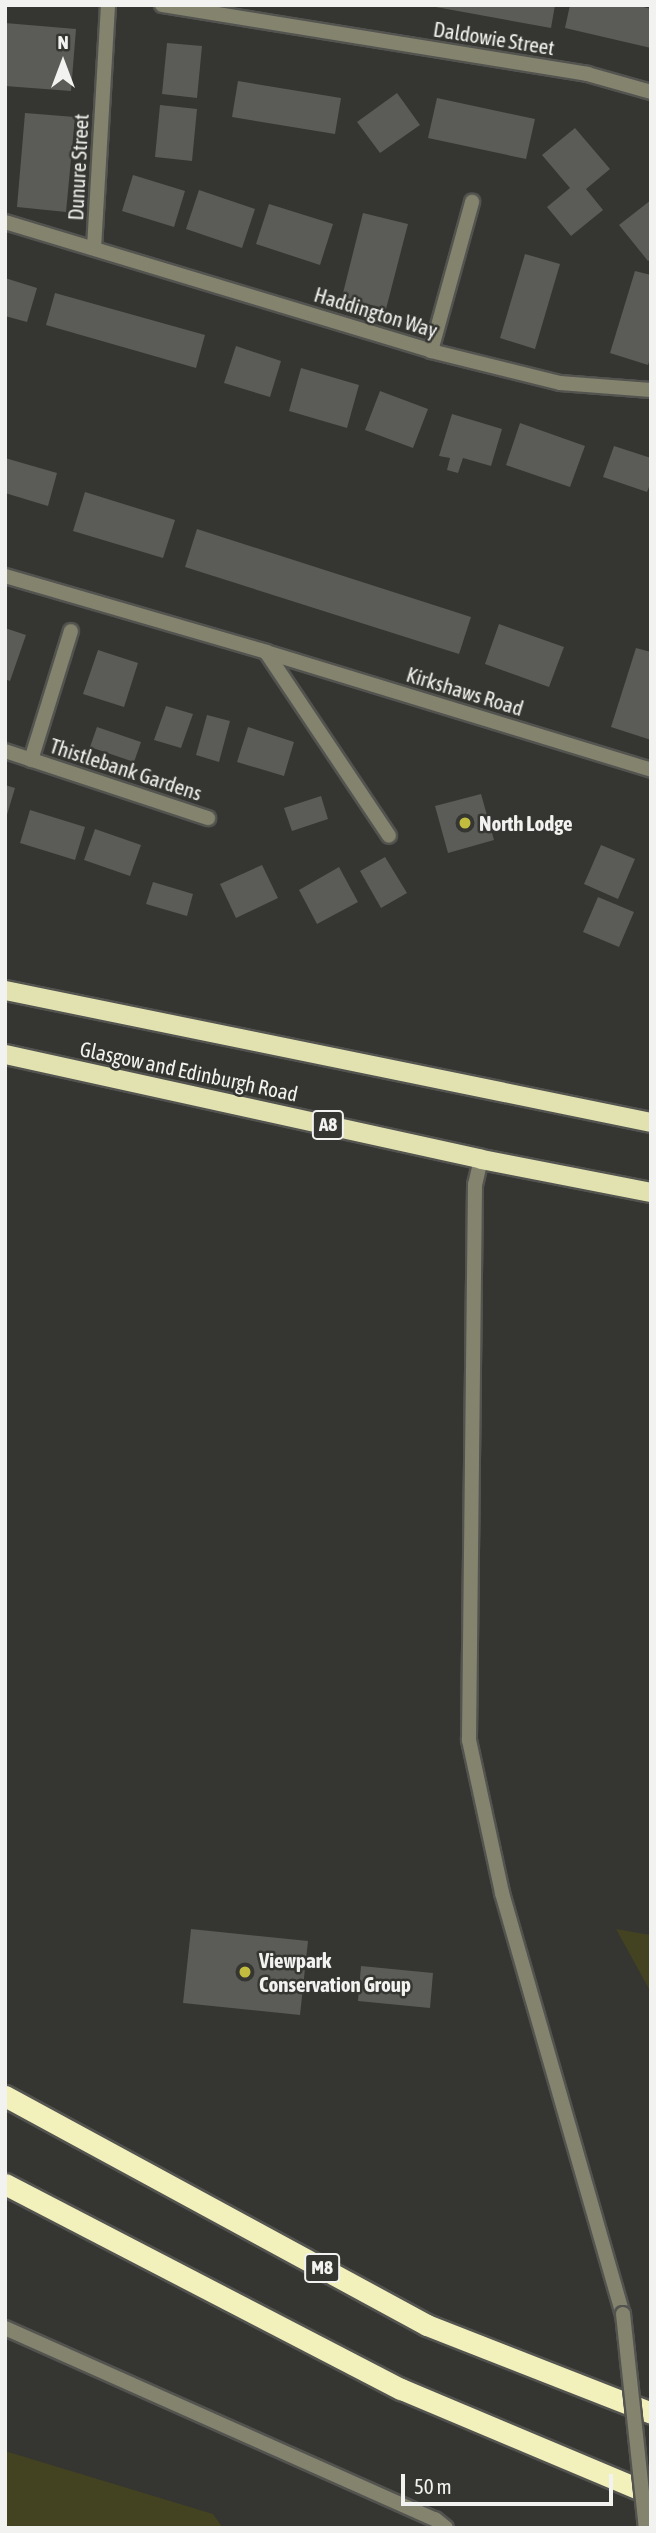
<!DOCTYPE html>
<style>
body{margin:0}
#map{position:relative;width:656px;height:2533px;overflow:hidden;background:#353531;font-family:"Asap Condensed",sans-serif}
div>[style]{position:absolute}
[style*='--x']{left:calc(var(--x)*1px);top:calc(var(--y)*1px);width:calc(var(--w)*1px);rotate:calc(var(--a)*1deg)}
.green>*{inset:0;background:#434221}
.building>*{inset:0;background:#5b5b57}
.roads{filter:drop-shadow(2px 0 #535350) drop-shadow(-2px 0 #535350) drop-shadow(0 2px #535350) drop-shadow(0 -2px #535350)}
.service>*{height:14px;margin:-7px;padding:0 7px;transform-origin:7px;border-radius:7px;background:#84836e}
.minor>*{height:14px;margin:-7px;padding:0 7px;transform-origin:7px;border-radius:7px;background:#84836e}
.tertiary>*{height:14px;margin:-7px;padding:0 7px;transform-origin:7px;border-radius:7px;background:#84836e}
.trunk>*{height:19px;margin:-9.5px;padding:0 9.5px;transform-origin:9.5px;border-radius:9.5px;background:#e2e2b0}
.motorway>*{height:21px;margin:-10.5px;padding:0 10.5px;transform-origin:10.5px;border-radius:10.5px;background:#f2f1bb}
.bridges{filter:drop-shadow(2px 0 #535350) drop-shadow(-2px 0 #535350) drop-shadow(0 2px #535350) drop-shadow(0 -2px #535350)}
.service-bridge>*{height:14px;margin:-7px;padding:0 7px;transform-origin:7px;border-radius:7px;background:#84836e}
.dots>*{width:19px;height:19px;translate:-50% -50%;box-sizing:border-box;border:4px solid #353531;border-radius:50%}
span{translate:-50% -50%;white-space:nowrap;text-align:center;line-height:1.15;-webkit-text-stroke:5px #353531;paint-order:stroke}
.shield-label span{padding:2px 5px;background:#353531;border:2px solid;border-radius:5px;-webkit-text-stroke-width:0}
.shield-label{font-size:19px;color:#f2f2f0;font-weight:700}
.street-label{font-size:21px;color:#f2f2f0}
.poi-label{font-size:21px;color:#f2f2f0;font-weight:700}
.left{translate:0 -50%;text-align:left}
.frame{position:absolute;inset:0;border:7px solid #f2f2f0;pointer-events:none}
.north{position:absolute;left:28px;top:28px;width:70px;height:70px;-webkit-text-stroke:5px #353531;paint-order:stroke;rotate:0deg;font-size:19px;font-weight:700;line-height:28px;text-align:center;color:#f2f2f0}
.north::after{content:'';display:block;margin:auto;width:24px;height:32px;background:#f2f2f0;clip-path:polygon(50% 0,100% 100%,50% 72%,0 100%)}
.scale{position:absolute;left:401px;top:2474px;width:212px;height:32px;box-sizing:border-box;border:4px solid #f2f2f0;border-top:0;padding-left:9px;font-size:21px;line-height:24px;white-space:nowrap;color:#f2f2f0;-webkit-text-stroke:5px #353531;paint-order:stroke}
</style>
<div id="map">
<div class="green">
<div style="clip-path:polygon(616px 1929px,651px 1935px,651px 1989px,649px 1989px)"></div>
<div style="clip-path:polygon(5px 2451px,213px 2514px,223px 2528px,5px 2528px)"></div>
</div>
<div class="building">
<div style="clip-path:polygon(425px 5px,555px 5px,551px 28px)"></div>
<div style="clip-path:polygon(570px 5px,636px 5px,651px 9px,651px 48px,565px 28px)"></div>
<div style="clip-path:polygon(5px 23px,76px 29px,71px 91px,5px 86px)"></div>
<div style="clip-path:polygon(167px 43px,202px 46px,197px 98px,162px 94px)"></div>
<div style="clip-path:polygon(238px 81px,341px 98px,335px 134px,232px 117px)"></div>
<div style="clip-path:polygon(397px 93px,420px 125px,380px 153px,357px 122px)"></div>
<div style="clip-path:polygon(437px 98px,535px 119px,526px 159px,428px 138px)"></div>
<div style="clip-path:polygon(160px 105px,197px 109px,192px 161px,155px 157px)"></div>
<div style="clip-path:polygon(25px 113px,75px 117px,66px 212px,17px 207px)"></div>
<div style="clip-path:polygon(575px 128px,610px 169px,586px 189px,603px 210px,571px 236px,547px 207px,570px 188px,542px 155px)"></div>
<div style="clip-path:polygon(133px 175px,185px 191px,174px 227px,122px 211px)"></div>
<div style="clip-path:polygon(199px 190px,255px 209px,242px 248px,186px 229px)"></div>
<div style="clip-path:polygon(651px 200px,651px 259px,648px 261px,619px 225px)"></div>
<div style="clip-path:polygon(269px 204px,333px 224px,320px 265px,256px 244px)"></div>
<div style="clip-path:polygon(363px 213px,408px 224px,386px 309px,342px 297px)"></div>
<div style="clip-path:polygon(525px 254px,560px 264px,535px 349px,500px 338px)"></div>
<div style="clip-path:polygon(635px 271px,651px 275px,651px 355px,648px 365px,610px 353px)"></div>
<div style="clip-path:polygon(5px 278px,37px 288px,27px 322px,5px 316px)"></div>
<div style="clip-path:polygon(55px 293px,205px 335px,196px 368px,46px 325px)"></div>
<div style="clip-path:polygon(236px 346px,281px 361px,270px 397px,224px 383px)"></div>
<div style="clip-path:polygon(301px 368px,359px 385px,347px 428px,289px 411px)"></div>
<div style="clip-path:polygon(380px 391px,428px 409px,413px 448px,365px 430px)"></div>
<div style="clip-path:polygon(452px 414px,502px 429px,491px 466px,463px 458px,458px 473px,447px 470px,450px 458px,439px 456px)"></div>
<div style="clip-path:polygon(520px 423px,585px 446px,570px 487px,506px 465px)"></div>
<div style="clip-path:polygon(614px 446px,651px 458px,651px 482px,647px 492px,603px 477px)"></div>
<div style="clip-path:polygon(5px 458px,57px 473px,48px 506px,5px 493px)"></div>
<div style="clip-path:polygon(85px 492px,175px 520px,163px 558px,73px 531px)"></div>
<div style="clip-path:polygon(197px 529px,471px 617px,459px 654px,185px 567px)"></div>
<div style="clip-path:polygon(499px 624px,564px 647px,549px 687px,485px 664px)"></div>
<div style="clip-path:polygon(5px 628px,26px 635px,10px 681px,5px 679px)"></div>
<div style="clip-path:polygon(636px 648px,651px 652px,651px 740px,611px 727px)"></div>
<div style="clip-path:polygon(98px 650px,138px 663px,124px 707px,83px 694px)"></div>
<div style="clip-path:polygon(166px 706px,193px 714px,181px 748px,154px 740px)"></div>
<div style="clip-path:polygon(207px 715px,230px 721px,219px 762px,196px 755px)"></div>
<div style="clip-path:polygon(97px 727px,141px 742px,134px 762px,90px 747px)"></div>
<div style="clip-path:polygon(248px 727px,294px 742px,284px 776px,237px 762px)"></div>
<div style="clip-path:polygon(5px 785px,15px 788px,6px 818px,5px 818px)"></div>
<div style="clip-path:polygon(481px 794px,494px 840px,448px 853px,435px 806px)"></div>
<div style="clip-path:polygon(321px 796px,328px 819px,292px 831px,284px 808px)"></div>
<div style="clip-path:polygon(30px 810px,85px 827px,75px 860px,20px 843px)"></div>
<div style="clip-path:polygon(95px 829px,141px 845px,130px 876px,84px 860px)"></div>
<div style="clip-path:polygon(601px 845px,635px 859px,618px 899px,584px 884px)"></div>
<div style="clip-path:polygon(385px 857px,407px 893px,381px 908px,360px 871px)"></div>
<div style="clip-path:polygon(262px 865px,278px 898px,236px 918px,220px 884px)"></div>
<div style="clip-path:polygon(339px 867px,358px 902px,317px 924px,299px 890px)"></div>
<div style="clip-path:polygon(153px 882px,193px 894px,187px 916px,146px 904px)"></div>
<div style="clip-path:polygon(598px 897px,634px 912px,619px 947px,583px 932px)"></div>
<div style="clip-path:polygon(191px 1929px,308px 1941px,300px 2015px,183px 2003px)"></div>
<div style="clip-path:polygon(361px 1966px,433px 1973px,430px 2008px,358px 2001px)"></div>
</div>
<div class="roads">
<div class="service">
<div style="--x:502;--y:1893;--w:438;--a:74"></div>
</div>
<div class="minor">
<div style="--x:162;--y:5;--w:431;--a:9.2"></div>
<div style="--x:587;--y:74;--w:66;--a:15.7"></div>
<div style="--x:5;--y:222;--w:445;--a:16.8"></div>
<div style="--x:431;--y:351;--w:133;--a:13.9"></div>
<div style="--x:560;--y:383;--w:91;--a:4.4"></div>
<div style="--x:94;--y:248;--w:243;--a:-86.7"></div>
<div style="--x:431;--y:351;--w:155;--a:-74.6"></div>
<div style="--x:266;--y:652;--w:221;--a:56.2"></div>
<div style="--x:5;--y:751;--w:214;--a:18.3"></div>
<div style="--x:31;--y:760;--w:135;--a:-72.8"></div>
<div style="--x:481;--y:1159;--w:26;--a:103"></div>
<div style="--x:475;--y:1184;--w:556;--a:90.62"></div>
<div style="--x:469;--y:1740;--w:157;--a:77.8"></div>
<div style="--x:5;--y:2328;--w:471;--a:24"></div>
<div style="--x:435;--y:2519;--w:14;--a:39"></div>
</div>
<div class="tertiary">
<div style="--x:5;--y:576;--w:272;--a:16.2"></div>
<div style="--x:266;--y:652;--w:403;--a:17"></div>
</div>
<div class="trunk">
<div style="--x:5;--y:990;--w:659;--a:11.55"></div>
<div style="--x:5;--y:1054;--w:487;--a:12.4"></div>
<div style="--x:481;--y:1159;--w:173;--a:11"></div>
</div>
<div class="motorway">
<div style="--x:5;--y:2096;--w:480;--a:28.5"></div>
<div style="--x:427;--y:2325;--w:241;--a:21.4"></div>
<div style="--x:5;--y:2184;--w:446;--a:27.4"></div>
<div style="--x:401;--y:2389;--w:271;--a:22.8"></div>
</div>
</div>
<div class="bridges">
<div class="service-bridge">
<div style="--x:623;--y:2314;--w:215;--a:83.9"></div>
</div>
</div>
<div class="dots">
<div style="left:465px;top:823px;background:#c3bd3f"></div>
<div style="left:245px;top:1972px;background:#c3bd3f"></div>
</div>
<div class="shield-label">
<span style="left:328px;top:1125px">A8</span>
<span style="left:322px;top:2268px">M8</span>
</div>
<div class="street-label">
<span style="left:494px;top:38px;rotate:9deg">Daldowie Street</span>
<span style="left:78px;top:167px;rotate:-87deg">Dunure Street</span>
<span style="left:376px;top:312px;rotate:17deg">Haddington Way</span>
<span style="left:465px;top:691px;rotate:17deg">Kirkshaws Road</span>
<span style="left:126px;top:769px;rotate:18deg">Thistlebank Gardens</span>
<span style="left:189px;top:1071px;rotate:12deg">Glasgow and Edinburgh Road</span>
</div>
<div class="poi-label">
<span class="left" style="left:479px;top:823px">North Lodge</span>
<span class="left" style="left:259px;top:1972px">Viewpark<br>Conservation Group</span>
</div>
<div class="frame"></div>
<div class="north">N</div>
<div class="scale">50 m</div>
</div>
